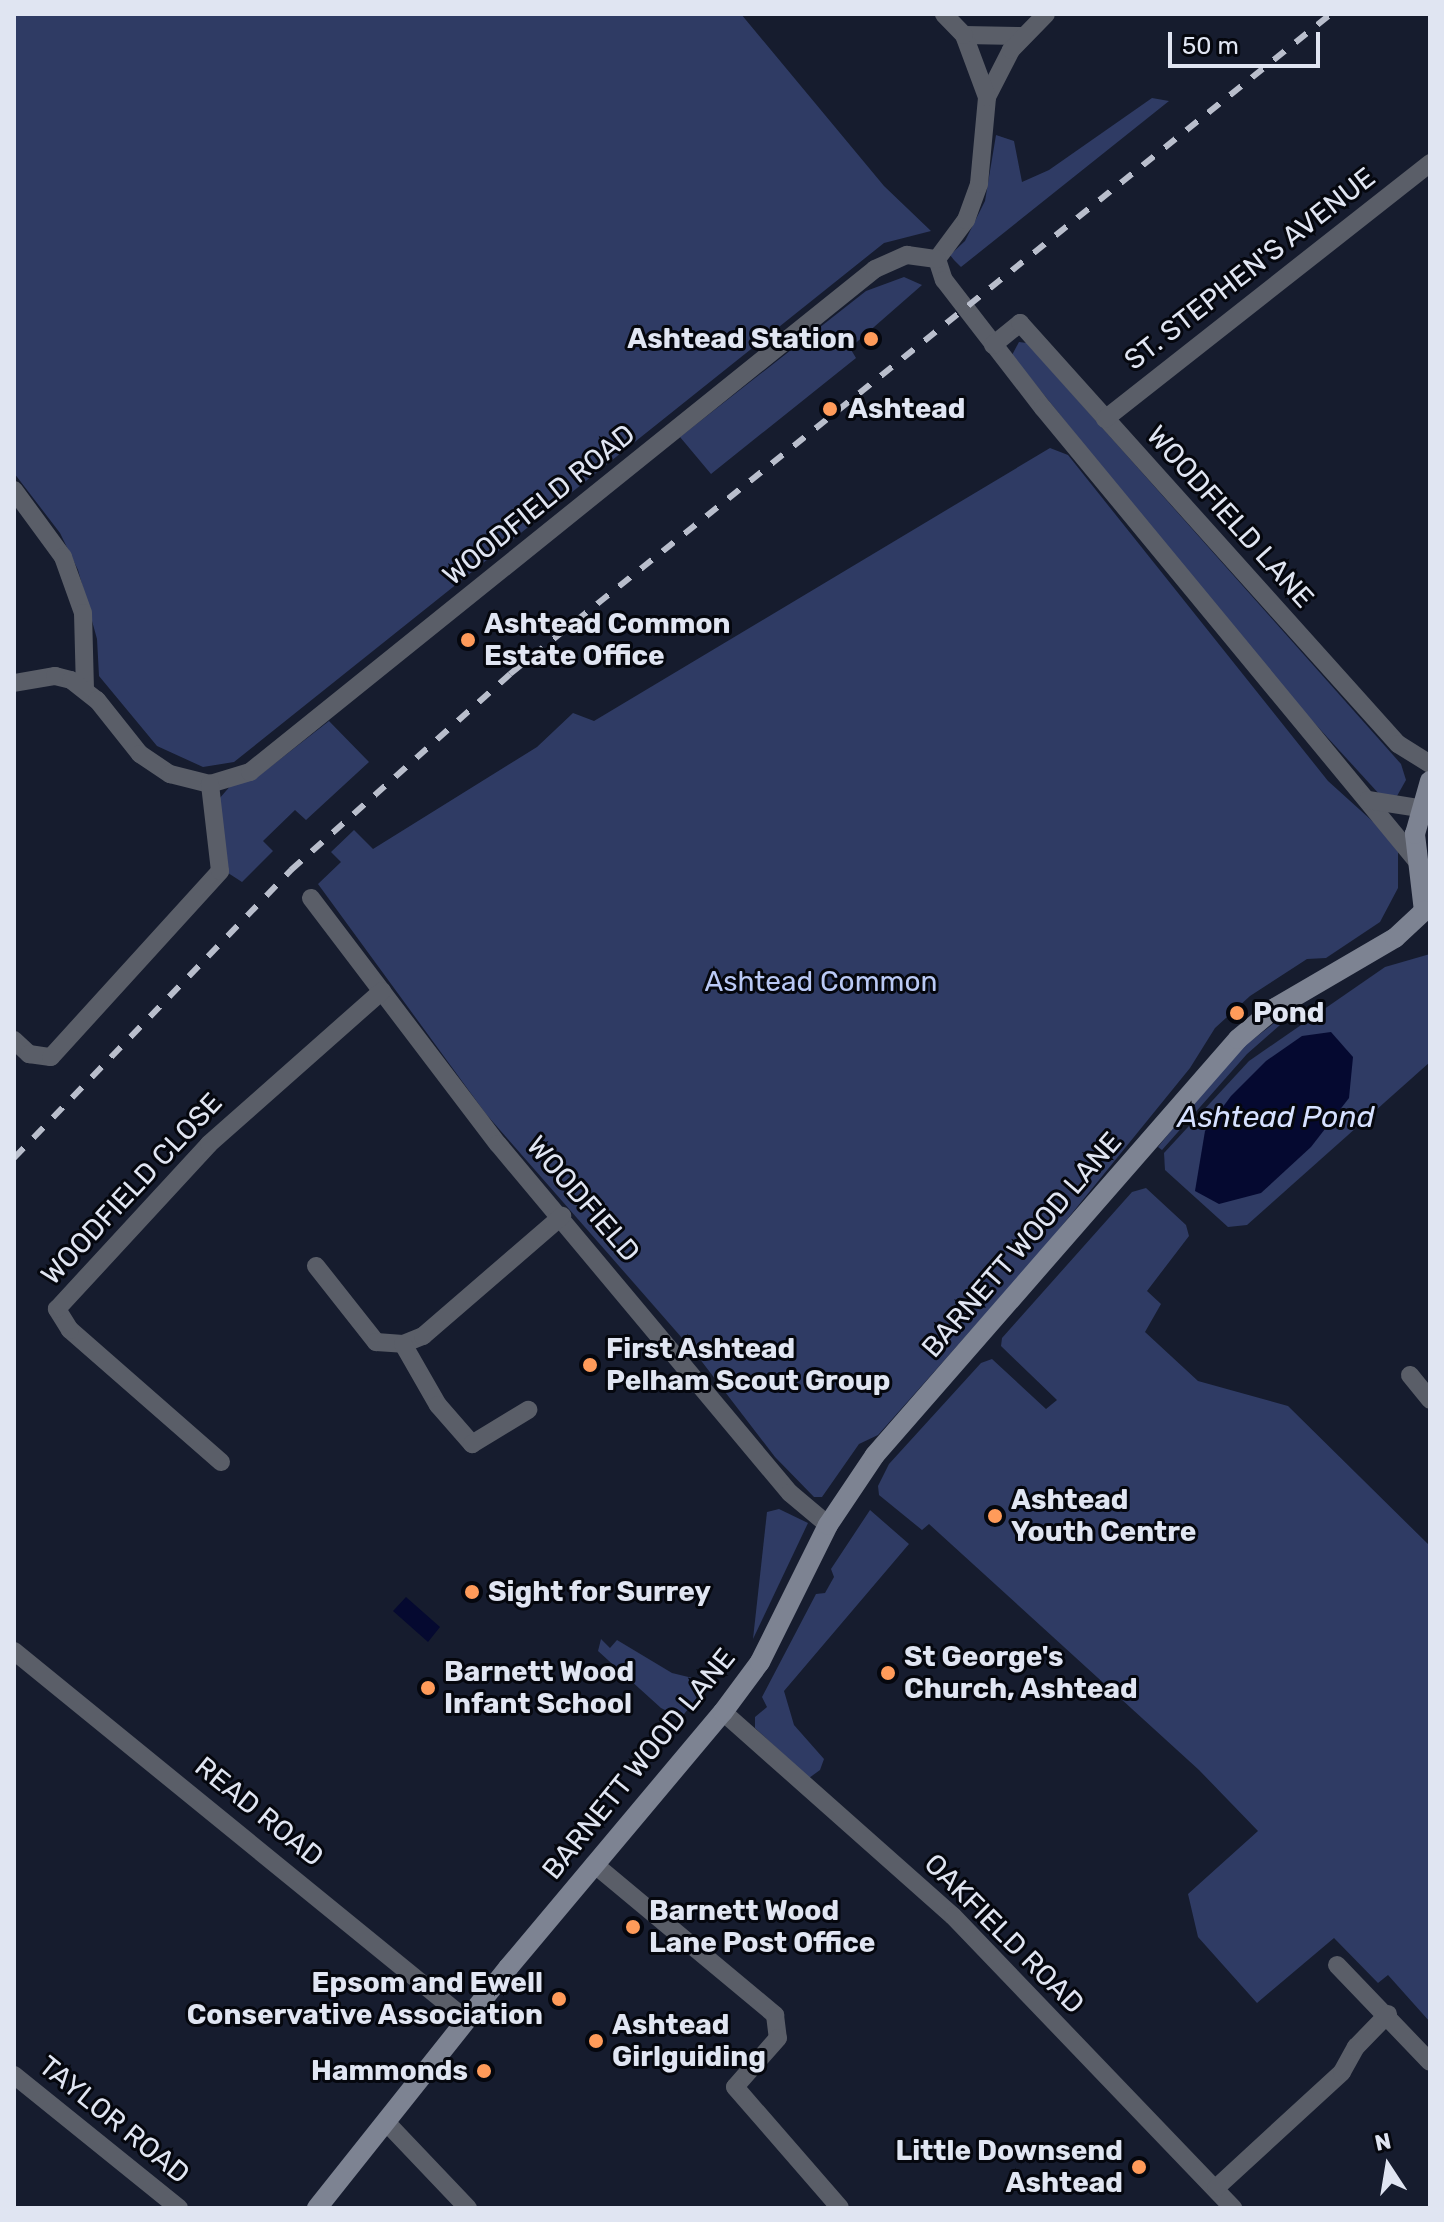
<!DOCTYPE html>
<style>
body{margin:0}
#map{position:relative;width:1444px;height:2222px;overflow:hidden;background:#161c2e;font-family:Rubik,sans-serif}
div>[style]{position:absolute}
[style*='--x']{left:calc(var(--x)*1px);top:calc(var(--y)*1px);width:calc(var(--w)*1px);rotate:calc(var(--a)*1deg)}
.green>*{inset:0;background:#2f3b64}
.water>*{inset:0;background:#050930}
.street>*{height:18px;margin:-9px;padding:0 9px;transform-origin:9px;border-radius:9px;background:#5a5e68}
.secondary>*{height:20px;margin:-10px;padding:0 10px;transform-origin:10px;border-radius:10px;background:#7d8392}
.rail>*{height:6px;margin-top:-3px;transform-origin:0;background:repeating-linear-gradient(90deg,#b9becc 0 14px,transparent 0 28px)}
.dots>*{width:22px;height:22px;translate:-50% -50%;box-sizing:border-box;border:4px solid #05070e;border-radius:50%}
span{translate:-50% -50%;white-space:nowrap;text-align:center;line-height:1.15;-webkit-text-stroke:6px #05070e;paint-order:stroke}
.street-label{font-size:28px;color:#e0e5f2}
.poi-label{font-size:28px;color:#e0e5f2;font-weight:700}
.right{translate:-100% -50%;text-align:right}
.left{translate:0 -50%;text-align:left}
.park-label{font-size:28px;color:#bac9f5}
.water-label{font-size:30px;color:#d6e1ff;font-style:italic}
.frame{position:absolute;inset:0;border:16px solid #e0e5f2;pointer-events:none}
.north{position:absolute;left:1348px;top:2126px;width:80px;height:80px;-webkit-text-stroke:6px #05070e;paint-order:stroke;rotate:348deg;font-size:22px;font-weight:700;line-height:32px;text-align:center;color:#e0e5f2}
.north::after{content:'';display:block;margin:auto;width:28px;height:36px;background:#e0e5f2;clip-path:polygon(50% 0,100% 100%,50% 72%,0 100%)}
.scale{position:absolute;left:1168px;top:32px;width:152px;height:36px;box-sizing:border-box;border:4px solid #e0e5f2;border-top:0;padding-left:10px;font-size:24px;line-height:28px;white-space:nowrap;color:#e0e5f2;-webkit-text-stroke:6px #05070e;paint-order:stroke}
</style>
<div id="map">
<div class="green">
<div style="clip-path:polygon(14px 14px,741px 14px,884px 186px,931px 231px,884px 243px,234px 762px,203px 767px,157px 746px,99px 676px,97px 639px,78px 570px,60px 533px,14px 473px)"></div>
<div style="clip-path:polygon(1152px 98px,1169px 101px,961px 267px,954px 260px,950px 255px,965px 241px,985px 201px,996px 135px,1014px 141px,1022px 182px,1049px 170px)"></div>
<div style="clip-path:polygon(904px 277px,922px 285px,850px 348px,856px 358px,711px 474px,680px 437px,866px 291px)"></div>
<div style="clip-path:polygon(1019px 342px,1027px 343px,1401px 764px,1406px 780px,1397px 796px,1380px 795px,1255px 658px,1012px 355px)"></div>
<div style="clip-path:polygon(1050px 448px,1068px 455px,1328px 781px,1380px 828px,1398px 852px,1398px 888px,1380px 922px,1326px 958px,1307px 959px,1250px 996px,1215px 1028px,1190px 1068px,1043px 1249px,878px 1435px,859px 1444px,822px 1497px,814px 1497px,775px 1457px,696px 1354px,486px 1114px,318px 884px,341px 862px,331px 852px,354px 830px,373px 849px,537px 747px,573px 713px,594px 721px)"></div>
<div style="clip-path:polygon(329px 721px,369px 762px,306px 820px,295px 810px,263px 841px,273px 851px,242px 882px,225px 871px,219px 799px,232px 784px,256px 778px)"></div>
<div style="clip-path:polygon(1430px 954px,1430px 1062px,1247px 1225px,1228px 1227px,1165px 1170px,1164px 1153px,1249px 1061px,1385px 967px)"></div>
<div style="clip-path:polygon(1278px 1020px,1280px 1025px,1247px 1054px,1162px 1150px,1158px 1147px,1199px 1096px,1243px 1047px)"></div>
<div style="clip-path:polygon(1146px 1188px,1186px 1225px,1189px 1236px,1147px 1291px,1161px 1304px,1145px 1332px,1198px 1381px,1288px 1406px,1430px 1546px,1430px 2022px,1388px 1975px,1378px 1983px,1334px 1938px,1257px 2003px,1198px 1937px,1188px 1894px,1258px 1831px,1199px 1770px,929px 1524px,922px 1530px,879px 1495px,878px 1486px,889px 1464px,981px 1363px,992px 1359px,1046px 1409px,1057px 1400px,1001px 1346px,1002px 1338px,1132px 1192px)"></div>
<div style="clip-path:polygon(779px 1509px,808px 1523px,753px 1639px,767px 1512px)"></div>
<div style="clip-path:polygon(870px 1510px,909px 1544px,784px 1691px,794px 1725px,824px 1759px,820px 1770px,809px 1778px,755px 1728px,755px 1717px,767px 1707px,762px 1697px,816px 1594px,825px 1593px,834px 1577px,831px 1569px)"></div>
<div style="clip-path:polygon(601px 1639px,610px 1648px,617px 1640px,672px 1673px,709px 1682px,681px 1718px,661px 1708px,598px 1651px)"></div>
</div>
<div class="water">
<div style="clip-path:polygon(1331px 1032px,1353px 1057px,1349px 1098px,1311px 1147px,1261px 1193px,1219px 1204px,1195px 1191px,1205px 1131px,1231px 1096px,1266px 1061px,1302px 1036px)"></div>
<div style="clip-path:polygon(406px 1597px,440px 1627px,428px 1642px,393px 1611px)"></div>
</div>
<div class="street">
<div style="--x:964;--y:35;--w:57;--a:1"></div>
<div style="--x:987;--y:97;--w:53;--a:-62.9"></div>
<div style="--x:1011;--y:50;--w:50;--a:-45.8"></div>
<div style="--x:937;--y:259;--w:22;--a:72"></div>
<div style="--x:944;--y:280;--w:162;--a:52.3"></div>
<div style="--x:1043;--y:408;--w:586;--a:50.47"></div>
<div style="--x:937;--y:259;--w:49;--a:-53.4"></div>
<div style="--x:966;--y:220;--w:38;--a:-70"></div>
<div style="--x:979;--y:184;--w:87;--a:-84.7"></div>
<div style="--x:987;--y:97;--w:66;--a:-110.4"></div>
<div style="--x:964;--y:35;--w:29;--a:-134"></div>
<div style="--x:993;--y:345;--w:35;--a:-39"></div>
<div style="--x:1020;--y:323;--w:566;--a:48.08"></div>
<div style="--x:1398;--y:744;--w:38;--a:32"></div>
<div style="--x:1105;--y:419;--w:414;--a:-38.2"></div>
<div style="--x:14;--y:490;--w:83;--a:53.8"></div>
<div style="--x:63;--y:557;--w:59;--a:70.3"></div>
<div style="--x:83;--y:613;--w:75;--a:88.5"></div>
<div style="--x:14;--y:683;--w:42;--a:-9.7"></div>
<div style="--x:55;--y:676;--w:16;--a:14"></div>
<div style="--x:71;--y:680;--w:33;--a:38"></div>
<div style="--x:97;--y:700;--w:69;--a:51.5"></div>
<div style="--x:140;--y:754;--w:36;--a:34"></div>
<div style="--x:170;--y:774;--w:41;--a:14"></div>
<div style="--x:210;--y:784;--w:42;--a:-16.7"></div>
<div style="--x:250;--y:772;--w:802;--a:-38.83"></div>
<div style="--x:875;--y:269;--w:35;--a:-24"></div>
<div style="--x:907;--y:255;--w:30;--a:8"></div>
<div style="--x:1368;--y:800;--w:52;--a:8.9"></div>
<div style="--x:311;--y:898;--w:309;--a:52.8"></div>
<div style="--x:498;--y:1144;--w:455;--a:50.1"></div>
<div style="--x:790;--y:1493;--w:50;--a:40.1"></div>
<div style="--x:14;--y:1040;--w:21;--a:43"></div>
<div style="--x:29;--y:1054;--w:22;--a:8"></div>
<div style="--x:51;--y:1057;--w:251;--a:-47.7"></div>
<div style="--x:220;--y:871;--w:88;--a:-96.6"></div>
<div style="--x:316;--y:1266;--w:97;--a:51.7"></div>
<div style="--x:376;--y:1342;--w:27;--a:4"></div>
<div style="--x:403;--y:1344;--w:22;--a:-22"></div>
<div style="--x:423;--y:1336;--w:184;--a:-40.8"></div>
<div style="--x:403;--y:1344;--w:70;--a:60.2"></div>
<div style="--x:438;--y:1405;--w:52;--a:48.9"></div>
<div style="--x:472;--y:1444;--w:66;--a:-31.3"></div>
<div style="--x:1410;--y:1375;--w:32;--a:51"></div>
<div style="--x:221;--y:1462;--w:201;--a:-138.8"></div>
<div style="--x:70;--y:1330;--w:25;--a:-122"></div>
<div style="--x:57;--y:1309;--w:224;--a:-47.3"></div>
<div style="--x:209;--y:1144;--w:231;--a:-41.5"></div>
<div style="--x:14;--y:1651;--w:584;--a:39.17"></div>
<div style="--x:723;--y:1712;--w:307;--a:41.6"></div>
<div style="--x:953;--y:1916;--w:405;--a:46.2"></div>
<div style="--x:594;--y:1864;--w:236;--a:39.8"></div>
<div style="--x:775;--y:2015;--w:23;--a:83"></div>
<div style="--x:778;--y:2038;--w:65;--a:131.3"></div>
<div style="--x:735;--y:2087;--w:160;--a:49"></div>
<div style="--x:1337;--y:1965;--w:134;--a:46.2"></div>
<div style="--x:14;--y:2075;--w:212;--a:38.9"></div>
<div style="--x:386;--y:2122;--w:119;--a:46.4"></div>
<div style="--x:1216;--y:2188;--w:171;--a:-42.6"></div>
<div style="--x:1342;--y:2072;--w:29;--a:-61"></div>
<div style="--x:1356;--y:2047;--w:46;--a:-45.9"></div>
</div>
<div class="secondary">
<div style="--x:1424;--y:911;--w:78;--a:-96.7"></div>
<div style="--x:1415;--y:834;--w:55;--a:-74.2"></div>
<div style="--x:317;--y:2208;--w:307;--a:-51.5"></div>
<div style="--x:508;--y:1968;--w:334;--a:-50"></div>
<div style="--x:723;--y:1712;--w:62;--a:-53.5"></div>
<div style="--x:760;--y:1662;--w:153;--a:-63.6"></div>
<div style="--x:828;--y:1525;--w:84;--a:-56.1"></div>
<div style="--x:875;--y:1455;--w:552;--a:-48.89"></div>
<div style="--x:1238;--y:1039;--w:48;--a:-40"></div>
<div style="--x:1275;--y:1008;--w:139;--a:-30.3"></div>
<div style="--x:1395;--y:938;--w:40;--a:-43"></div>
</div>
<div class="rail">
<div style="--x:14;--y:1158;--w:400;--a:-46.1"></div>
<div style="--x:291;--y:870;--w:294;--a:-41.8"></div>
<div style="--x:510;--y:674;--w:1053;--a:-38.8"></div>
</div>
<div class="dots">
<div style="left:871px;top:339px;background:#ff9b5a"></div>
<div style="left:830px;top:409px;background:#ff9b5a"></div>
<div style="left:468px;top:640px;background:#ff9b5a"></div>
<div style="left:1237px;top:1013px;background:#ff9b5a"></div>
<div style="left:590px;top:1365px;background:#ff9b5a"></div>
<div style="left:995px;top:1516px;background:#ff9b5a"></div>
<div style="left:472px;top:1592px;background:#ff9b5a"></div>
<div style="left:888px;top:1673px;background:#ff9b5a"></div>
<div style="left:428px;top:1688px;background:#ff9b5a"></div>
<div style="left:633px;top:1927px;background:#ff9b5a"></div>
<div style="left:559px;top:1999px;background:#ff9b5a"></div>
<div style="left:596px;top:2041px;background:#ff9b5a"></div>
<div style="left:484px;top:2071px;background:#ff9b5a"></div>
<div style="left:1139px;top:2167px;background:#ff9b5a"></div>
</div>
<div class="street-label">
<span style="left:1250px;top:269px;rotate:-38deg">ST. STEPHEN'S AVENUE</span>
<span style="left:539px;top:505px;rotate:-39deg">WOODFIELD ROAD</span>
<span style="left:1230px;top:517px;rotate:48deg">WOODFIELD LANE</span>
<span style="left:132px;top:1189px;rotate:-47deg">WOODFIELD CLOSE</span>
<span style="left:583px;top:1199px;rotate:49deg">WOODFIELD</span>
<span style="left:1022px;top:1245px;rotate:-49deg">BARNETT WOOD LANE</span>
<span style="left:639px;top:1764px;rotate:-51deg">BARNETT WOOD LANE</span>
<span style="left:259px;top:1812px;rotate:39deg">READ ROAD</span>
<span style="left:1004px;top:1934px;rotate:45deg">OAKFIELD ROAD</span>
<span style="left:114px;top:2120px;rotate:39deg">TAYLOR ROAD</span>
</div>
<div class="poi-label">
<span class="right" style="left:855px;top:339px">Ashtead Station</span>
<span class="left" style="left:848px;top:409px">Ashtead</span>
<span class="left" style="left:484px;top:640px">Ashtead Common<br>Estate Office</span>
<span class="left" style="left:1253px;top:1013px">Pond</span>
<span class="left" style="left:606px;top:1365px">First Ashtead<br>Pelham Scout Group</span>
<span class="left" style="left:1011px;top:1516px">Ashtead<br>Youth Centre</span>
<span class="left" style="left:488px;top:1592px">Sight for Surrey</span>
<span class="left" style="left:904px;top:1673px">St George's<br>Church, Ashtead</span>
<span class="left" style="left:444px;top:1688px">Barnett Wood<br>Infant School</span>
<span class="left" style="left:649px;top:1927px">Barnett Wood<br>Lane Post Office</span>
<span class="right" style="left:543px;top:1999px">Epsom and Ewell<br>Conservative Association</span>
<span class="left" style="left:612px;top:2041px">Ashtead<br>Girlguiding</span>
<span class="right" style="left:468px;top:2071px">Hammonds</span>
<span class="right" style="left:1123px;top:2167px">Little Downsend<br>Ashtead</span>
</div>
<div class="park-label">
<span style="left:821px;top:982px">Ashtead Common</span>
</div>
<div class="water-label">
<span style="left:1276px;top:1117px">Ashtead Pond</span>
</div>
<div class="frame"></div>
<div class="north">N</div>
<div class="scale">50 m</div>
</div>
